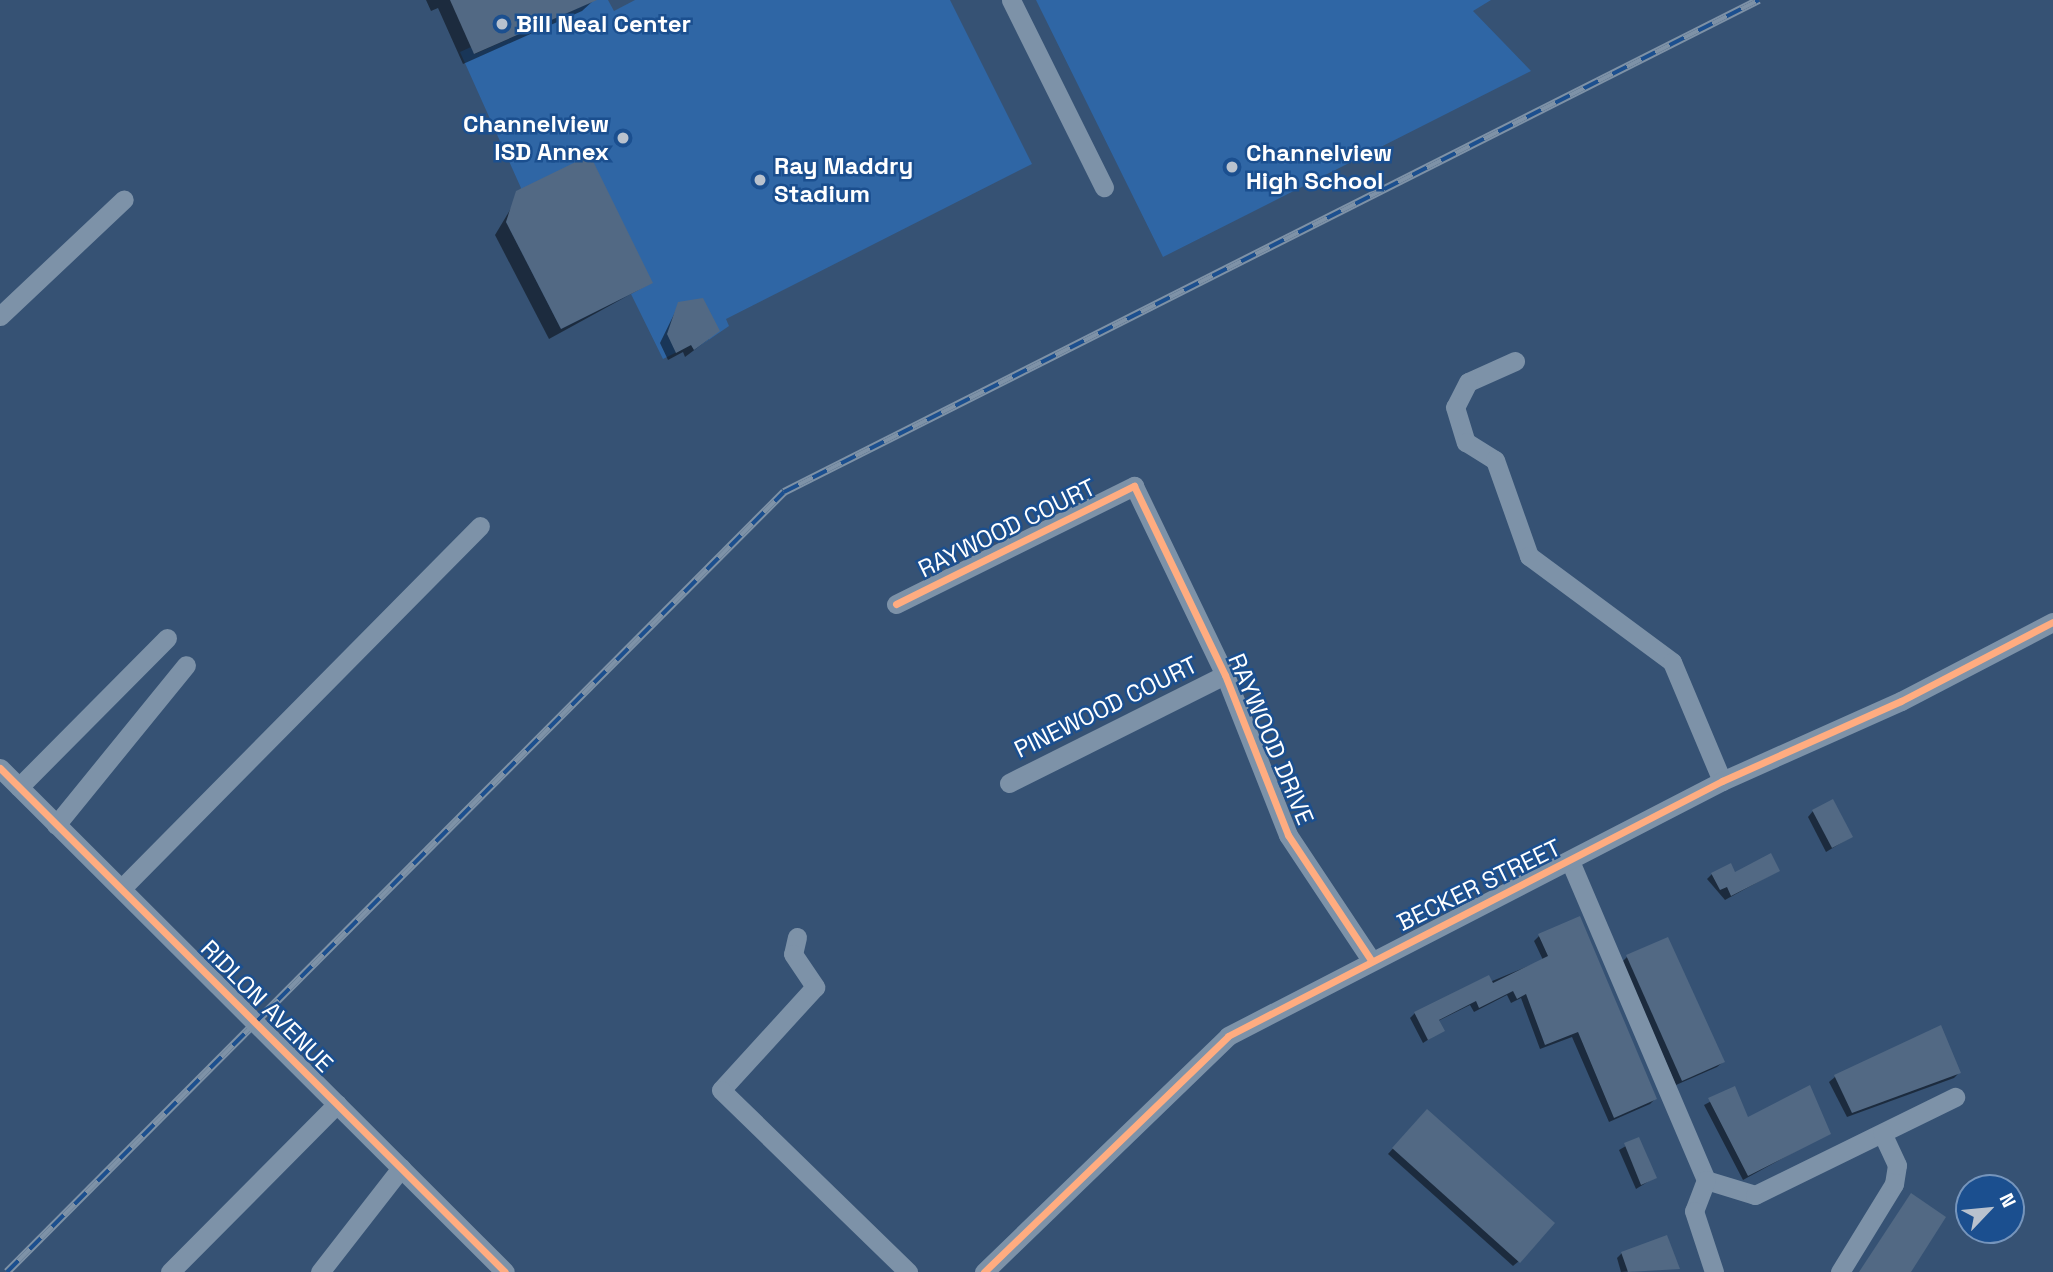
<!DOCTYPE html>
<style>
body{margin:0}
#map{position:relative;width:2053px;height:1272px;overflow:hidden;background:#365274;font-family:"Space Grotesk",sans-serif}
div>[style]{position:absolute}
[style*='--x']{left:calc(var(--x)*1px);top:calc(var(--y)*1px);width:calc(var(--w)*1px);rotate:calc(var(--a)*1deg)}
.green>*{inset:0;background:#2f66a5}
.shadow>*{inset:0;background:#0007}
.building>*{inset:0;background:#526984}
.minor>*{height:19px;margin:-9.5px;padding:0 9.5px;transform-origin:9.5px;border-radius:9.5px;background:#7d92a8}
.rail>*{height:8px;margin-top:-4px;transform-origin:0;background:repeating-linear-gradient(90deg,#1b4f8f 0 16px,#7e92a7 0 32px);box-sizing:border-box;border-block:2px solid #7e92a7}
.cycleway>*{height:7px;margin:-3.5px;padding:0 3.5px;transform-origin:3.5px;border-radius:3.5px;background:#ffac80}
.dots>*{width:19px;height:19px;translate:-50% -50%;box-sizing:border-box;border:4px solid #1b4f8f;border-radius:50%}
span{translate:-50% -50%;white-space:nowrap;text-align:center;line-height:1.15;-webkit-text-stroke:5px #1b4f8f;paint-order:stroke}
.poi-label{font-size:24px;color:#fff;font-weight:700}
.left{translate:0 -50%;text-align:left}
.right{translate:-100% -50%;text-align:right}
.street-label{font-size:24px;color:#fff}
.north{position:absolute;left:1955px;top:1174px;width:70px;height:70px;box-sizing:border-box;background:#1b4f8f;border:2px solid #7695bc;border-radius:50%;rotate:64deg;font-size:19px;font-weight:700;line-height:28px;text-align:center;color:#fff}
.north::after{content:'';display:block;margin:auto;width:24px;height:32px;background:#b9c2ce;clip-path:polygon(50% 0,100% 100%,50% 72%,0 100%)}
</style>
<div id="map">
<div class="green">
<div style="clip-path:polygon(596px 0,608px 0,614px 11px,635px 0,950px 0,1032px 164px,726px 319px,729px 326px,694px 350px,691px 345px,663px 359px,631px 294px,561px 329px,506px 222px,521px 188px,460px 52px,471px 47px,475px 54px)"></div>
<div style="clip-path:polygon(1036px 0,1491px 0,1473px 11px,1531px 71px,1163px 257px)"></div>
</div>
<div class="shadow">
<div style="clip-path:polygon(426px 0,594px 0,582px 11px,463px 64px,438px 8px,431px 11px)"></div>
<div style="clip-path:polygon(522px 190px,651px 283px,549px 339px,495px 235px)"></div>
<div style="clip-path:polygon(679px 304px,709px 339px,685px 357px,683px 352px,668px 360px,660px 343px)"></div>
<div style="clip-path:polygon(1813px 811px,1851px 837px,1826px 852px,1808px 817px)"></div>
<div style="clip-path:polygon(1778px 871px,1725px 900px,1707px 879px,1712px 874px)"></div>
<div style="clip-path:polygon(1539px 936px,1655px 1099px,1650px 1104px,1609px 1122px,1572px 1037px,1540px 1049px,1521px 998px,1511px 1003px,1507px 995px,1474px 1012px,1470px 1005px,1438px 1021px,1443px 1030px,1423px 1043px,1410px 1018px,1415px 1013px,1543px 960px,1534px 941px)"></div>
<div style="clip-path:polygon(1627px 957px,1723px 1062px,1717px 1067px,1676px 1085px,1622px 962px)"></div>
<div style="clip-path:polygon(1940px 1028px,1959px 1073px,1954px 1078px,1847px 1117px,1829px 1082px,1835px 1077px)"></div>
<div style="clip-path:polygon(1734px 1089px,1747px 1119px,1829px 1133px,1743px 1180px,1704px 1105px)"></div>
<div style="clip-path:polygon(1422px 1116px,1519px 1261px,1513px 1266px,1388px 1154px)"></div>
<div style="clip-path:polygon(1638px 1139px,1654px 1178px,1636px 1189px,1619px 1150px)"></div>
<div style="clip-path:polygon(1622px 1253px,1678px 1268px,1621px 1272px,1617px 1258px)"></div>
</div>
<div class="building">
<div style="clip-path:polygon(450px 0,597px 0,474px 54px)"></div>
<div style="clip-path:polygon(590px 155px,653px 283px,561px 329px,506px 222px,516px 191px)"></div>
<div style="clip-path:polygon(703px 298px,720px 331px,694px 350px,691px 345px,676px 353px,667px 334px,678px 302px)"></div>
<div style="clip-path:polygon(1833px 799px,1853px 837px,1832px 848px,1812px 810px)"></div>
<div style="clip-path:polygon(1771px 853px,1780px 871px,1731px 896px,1727px 887px,1720px 890px,1711px 873px,1731px 863px,1735px 872px)"></div>
<div style="clip-path:polygon(1580px 916px,1657px 1099px,1614px 1118px,1578px 1032px,1545px 1045px,1526px 994px,1517px 999px,1513px 991px,1479px 1008px,1476px 1001px,1439px 1020px,1445px 1031px,1428px 1040px,1414px 1012px,1489px 975px,1493px 983px,1548px 956px,1538px 934px)"></div>
<div style="clip-path:polygon(1668px 937px,1725px 1062px,1682px 1081px,1626px 955px)"></div>
<div style="clip-path:polygon(1941px 1025px,1961px 1073px,1852px 1113px,1834px 1075px)"></div>
<div style="clip-path:polygon(1810px 1085px,1831px 1134px,1748px 1176px,1708px 1098px,1735px 1086px,1748px 1117px)"></div>
<div style="clip-path:polygon(1427px 1109px,1555px 1223px,1520px 1263px,1392px 1148px)"></div>
<div style="clip-path:polygon(1639px 1137px,1657px 1178px,1641px 1185px,1624px 1143px)"></div>
<div style="clip-path:polygon(1911px 1193px,1946px 1217px,1911px 1272px,1859px 1272px)"></div>
<div style="clip-path:polygon(1667px 1235px,1680px 1269px,1628px 1272px,1621px 1252px)"></div>
</div>
<div class="minor">
<div style="--x:1011;--y:0;--w:209;--a:63.6"></div>
<div style="--x:0;--y:316;--w:170;--a:-43.3"></div>
<div style="--x:1515;--y:361;--w:51;--a:155.9"></div>
<div style="--x:1468;--y:382;--w:28;--a:117"></div>
<div style="--x:1455;--y:407;--w:37;--a:73"></div>
<div style="--x:1466;--y:442;--w:34;--a:32"></div>
<div style="--x:1495;--y:460;--w:102;--a:70.5"></div>
<div style="--x:1529;--y:556;--w:178;--a:36.5"></div>
<div style="--x:1672;--y:662;--w:129;--a:67.2"></div>
<div style="--x:896;--y:604;--w:266;--a:-26.4"></div>
<div style="--x:1134;--y:486;--w:210;--a:64.3"></div>
<div style="--x:1225;--y:675;--w:172;--a:68.5"></div>
<div style="--x:1288;--y:835;--w:150;--a:56.4"></div>
<div style="--x:0;--y:768;--w:713;--a:44.94"></div>
<div style="--x:1009;--y:783;--w:241;--a:-26.6"></div>
<div style="--x:19;--y:787;--w:210;--a:-45.2"></div>
<div style="--x:56;--y:825;--w:206;--a:-50.9"></div>
<div style="--x:1570;--y:861;--w:347;--a:66.9"></div>
<div style="--x:1706;--y:1180;--w:51;--a:17"></div>
<div style="--x:1755;--y:1195;--w:223;--a:-26.1"></div>
<div style="--x:122;--y:888;--w:509;--a:-45.32"></div>
<div style="--x:797;--y:937;--w:17;--a:103"></div>
<div style="--x:793;--y:954;--w:40;--a:56"></div>
<div style="--x:815;--y:987;--w:139;--a:132.4"></div>
<div style="--x:721;--y:1090;--w:261;--a:44.2"></div>
<div style="--x:1706;--y:1180;--w:33;--a:111"></div>
<div style="--x:1694;--y:1211;--w:64;--a:71.8"></div>
<div style="--x:170;--y:1272;--w:237;--a:-45.2"></div>
<div style="--x:320;--y:1272;--w:132;--a:-52.1"></div>
<div style="--x:984;--y:1272;--w:339;--a:-44"></div>
<div style="--x:1228;--y:1036;--w:556;--a:-27.3"></div>
<div style="--x:1722;--y:781;--w:196;--a:-24.1"></div>
<div style="--x:1901;--y:701;--w:171;--a:-27.5"></div>
<div style="--x:1840;--y:1272;--w:103;--a:-58.5"></div>
<div style="--x:1894;--y:1184;--w:19;--a:-81"></div>
<div style="--x:1897;--y:1165;--w:35;--a:-115"></div>
</div>
<div class="rail">
<div style="--x:7;--y:1272;--w:1101;--a:-45.11"></div>
<div style="--x:784;--y:492;--w:1092;--a:-26.78"></div>
</div>
<div class="cycleway">
<div style="--x:896;--y:604;--w:266;--a:-26.4"></div>
<div style="--x:1134;--y:486;--w:210;--a:64.3"></div>
<div style="--x:1225;--y:675;--w:172;--a:68.5"></div>
<div style="--x:1288;--y:835;--w:150;--a:56.4"></div>
<div style="--x:0;--y:768;--w:713;--a:44.94"></div>
<div style="--x:984;--y:1272;--w:339;--a:-44"></div>
<div style="--x:1228;--y:1036;--w:556;--a:-27.3"></div>
<div style="--x:1722;--y:781;--w:196;--a:-24.1"></div>
<div style="--x:1901;--y:701;--w:171;--a:-27.5"></div>
</div>
<div class="dots">
<div style="left:502px;top:24px;background:#b9c2ce"></div>
<div style="left:623px;top:138px;background:#b9c2ce"></div>
<div style="left:1232px;top:167px;background:#b9c2ce"></div>
<div style="left:760px;top:180px;background:#b9c2ce"></div>
</div>
<div class="poi-label">
<span class="left" style="left:516px;top:24px">Bill Neal Center</span>
<span class="right" style="left:609px;top:138px">Channelview<br>ISD Annex</span>
<span class="left" style="left:1246px;top:167px">Channelview<br>High School</span>
<span class="left" style="left:774px;top:180px">Ray Maddry<br>Stadium</span>
</div>
<div class="street-label">
<span style="left:1007px;top:528px;rotate:-26deg">RAYWOOD COURT</span>
<span style="left:1106px;top:707px;rotate:-26deg">PINEWOOD COURT</span>
<span style="left:1271px;top:739px;rotate:67deg">RAYWOOD DRIVE</span>
<span style="left:1479px;top:885px;rotate:-26deg">BECKER STREET</span>
<span style="left:267px;top:1006px;rotate:45deg">RIDLON AVENUE</span>
</div>
<div class="north">N</div>
</div>
